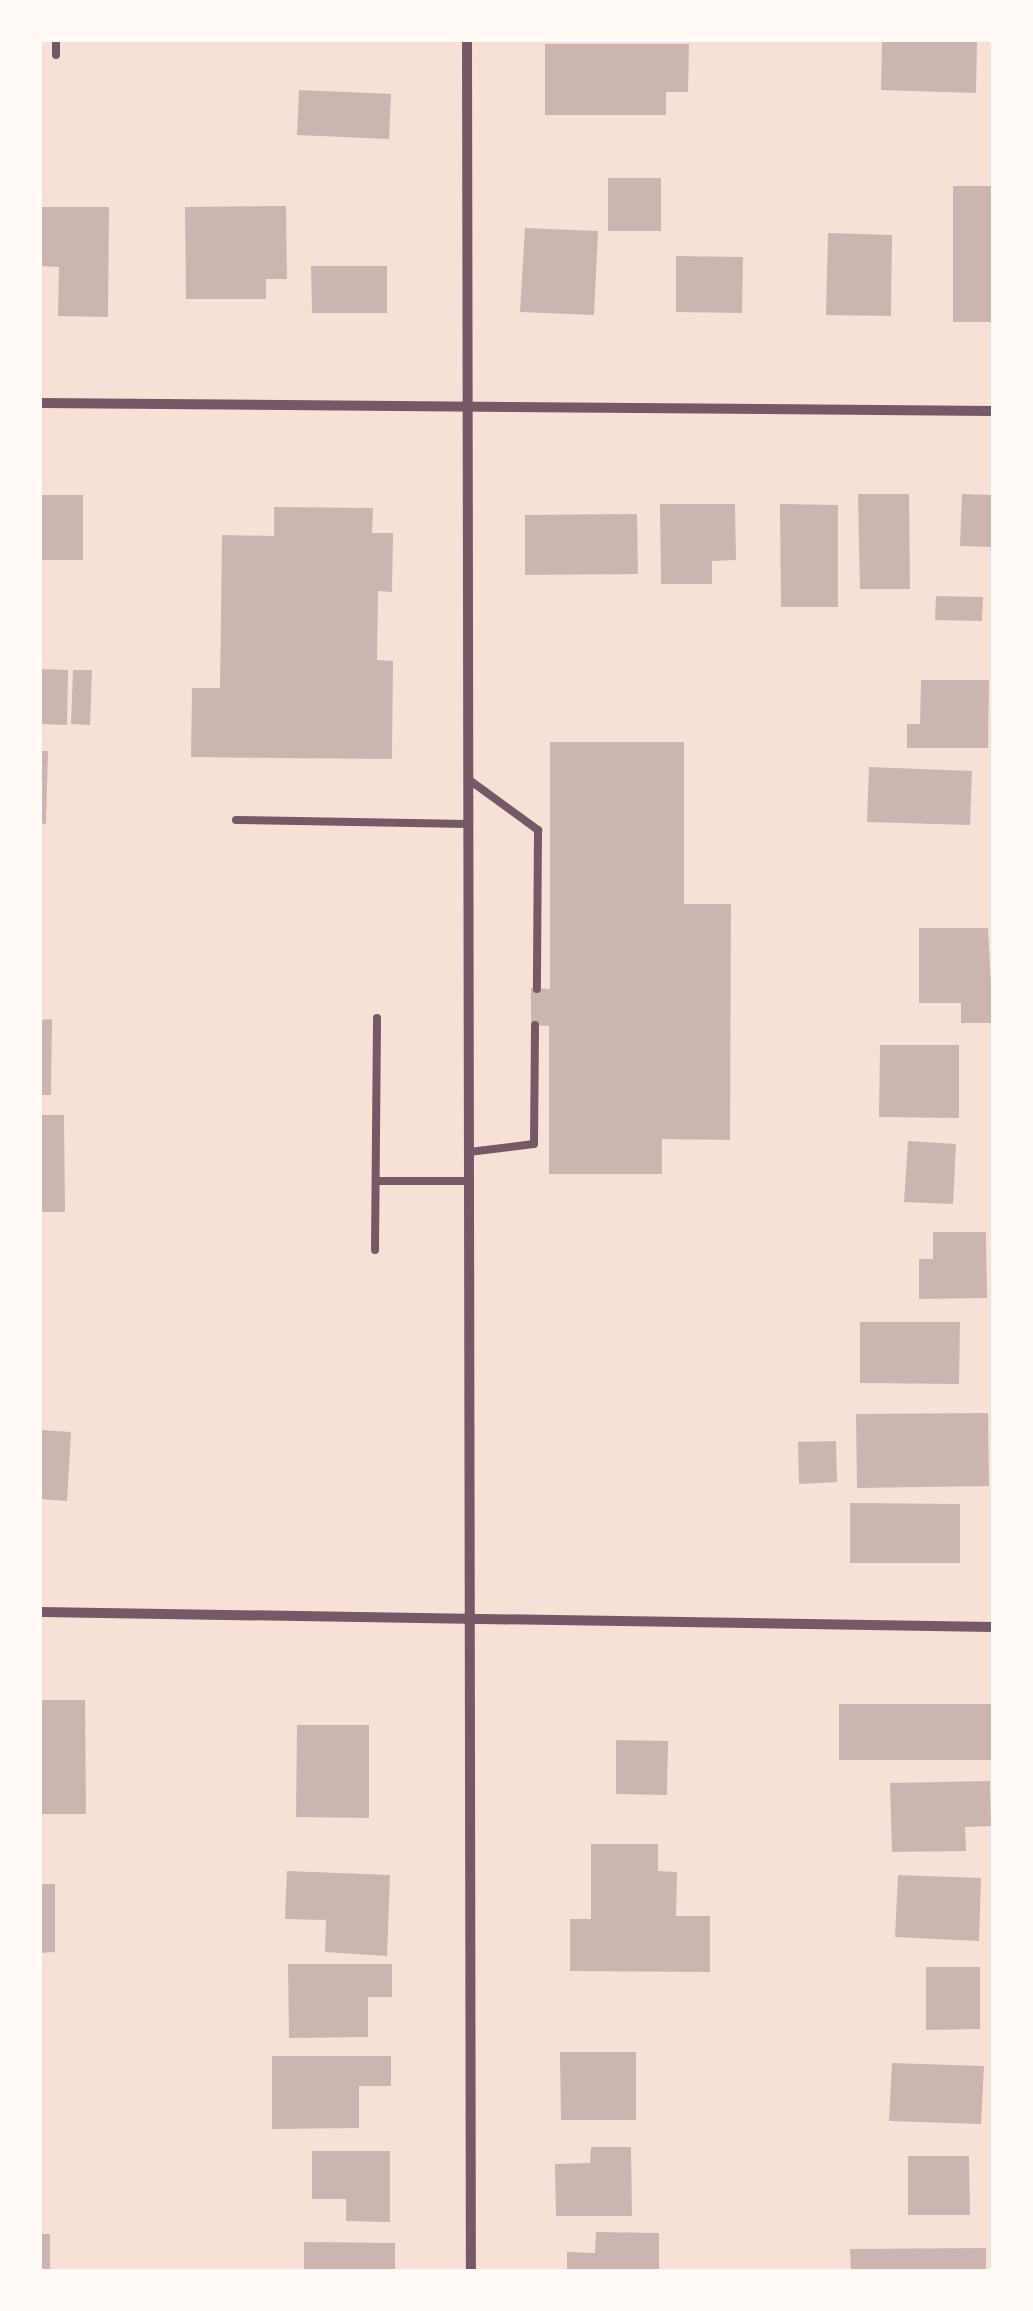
<!DOCTYPE html>
<style>
body{margin:0}
#map{position:relative;width:1033px;height:2311px;overflow:hidden;background:#f7e1d7;font-family:"Golos Text",sans-serif}
div>[style]{position:absolute}
[style*='--x']{left:calc(var(--x)*1px);top:calc(var(--y)*1px);width:calc(var(--w)*1px);rotate:calc(var(--a)*1deg)}
.building>*{inset:0;background:#ccb4b1}
.service>*{height:8px;margin:-4px;padding:0 4px;transform-origin:4px;border-radius:4px;background:#755966}
.minor>*{height:10px;margin:-5px;padding:0 5px;transform-origin:5px;border-radius:5px;background:#755966}
span{translate:-50% -50%;white-space:nowrap;text-align:center;line-height:1.15;-webkit-text-stroke:8px #fffaf5;paint-order:stroke}
.frame{position:absolute;inset:0;border:42px solid #fffaf5;pointer-events:none}
</style>
<div id="map">
<div class="building">
<div style="clip-path:polygon(882px 40px,977px 42px,976px 93px,881px 90px)"></div>
<div style="clip-path:polygon(545px 44px,689px 44px,688px 92px,666px 92px,666px 115px,545px 115px)"></div>
<div style="clip-path:polygon(299px 90px,391px 94px,389px 139px,297px 135px)"></div>
<div style="clip-path:polygon(608px 178px,661px 178px,661px 231px,608px 231px)"></div>
<div style="clip-path:polygon(953px 186px,993px 186px,993px 322px,953px 322px)"></div>
<div style="clip-path:polygon(286px 206px,287px 279px,266px 279px,266px 299px,186px 299px,185px 207px)"></div>
<div style="clip-path:polygon(40px 207px,109px 207px,108px 317px,58px 316px,59px 267px,40px 266px)"></div>
<div style="clip-path:polygon(525px 228px,598px 231px,594px 315px,520px 312px)"></div>
<div style="clip-path:polygon(828px 233px,892px 235px,891px 316px,826px 315px)"></div>
<div style="clip-path:polygon(676px 256px,743px 257px,742px 313px,676px 312px)"></div>
<div style="clip-path:polygon(311px 266px,387px 266px,387px 313px,312px 313px)"></div>
<div style="clip-path:polygon(858px 494px,909px 494px,910px 589px,860px 589px)"></div>
<div style="clip-path:polygon(962px 494px,993px 495px,993px 547px,960px 546px)"></div>
<div style="clip-path:polygon(40px 495px,83px 495px,83px 560px,40px 560px)"></div>
<div style="clip-path:polygon(660px 504px,735px 504px,736px 560px,712px 561px,712px 584px,661px 584px)"></div>
<div style="clip-path:polygon(780px 504px,838px 505px,838px 607px,781px 607px)"></div>
<div style="clip-path:polygon(274px 507px,373px 508px,372px 533px,393px 533px,392px 592px,378px 591px,377px 660px,393px 661px,392px 759px,191px 757px,192px 688px,220px 688px,222px 535px,274px 536px)"></div>
<div style="clip-path:polygon(637px 514px,638px 574px,525px 575px,525px 515px)"></div>
<div style="clip-path:polygon(936px 596px,983px 597px,982px 621px,935px 620px)"></div>
<div style="clip-path:polygon(40px 669px,68px 670px,67px 725px,40px 724px)"></div>
<div style="clip-path:polygon(73px 670px,92px 670px,90px 725px,71px 724px)"></div>
<div style="clip-path:polygon(921px 680px,989px 680px,988px 748px,907px 748px,907px 724px,920px 724px)"></div>
<div style="clip-path:polygon(550px 742px,684px 742px,684px 904px,731px 904px,730px 1140px,662px 1139px,662px 1174px,549px 1174px,549px 1026px,531px 1025px,531px 988px,550px 989px)"></div>
<div style="clip-path:polygon(40px 751px,48px 751px,46px 824px,40px 823px)"></div>
<div style="clip-path:polygon(869px 767px,972px 771px,970px 825px,867px 822px)"></div>
<div style="clip-path:polygon(919px 928px,988px 928px,993px 1023px,961px 1023px,961px 1003px,919px 1003px)"></div>
<div style="clip-path:polygon(52px 1019px,51px 1095px,40px 1095px,40px 1020px)"></div>
<div style="clip-path:polygon(880px 1045px,959px 1045px,959px 1118px,879px 1117px)"></div>
<div style="clip-path:polygon(40px 1115px,64px 1115px,65px 1212px,40px 1212px)"></div>
<div style="clip-path:polygon(908px 1141px,956px 1144px,953px 1204px,904px 1202px)"></div>
<div style="clip-path:polygon(933px 1232px,986px 1232px,987px 1298px,919px 1299px,919px 1259px,933px 1259px)"></div>
<div style="clip-path:polygon(860px 1322px,960px 1322px,959px 1384px,860px 1383px)"></div>
<div style="clip-path:polygon(988px 1413px,989px 1486px,857px 1488px,856px 1414px)"></div>
<div style="clip-path:polygon(40px 1430px,71px 1432px,67px 1501px,40px 1499px)"></div>
<div style="clip-path:polygon(836px 1441px,837px 1482px,799px 1484px,798px 1442px)"></div>
<div style="clip-path:polygon(850px 1503px,960px 1504px,960px 1563px,850px 1563px)"></div>
<div style="clip-path:polygon(40px 1700px,85px 1700px,86px 1814px,40px 1814px)"></div>
<div style="clip-path:polygon(839px 1704px,993px 1704px,993px 1760px,839px 1760px)"></div>
<div style="clip-path:polygon(297px 1725px,369px 1725px,369px 1818px,296px 1817px)"></div>
<div style="clip-path:polygon(616px 1740px,668px 1741px,667px 1795px,616px 1794px)"></div>
<div style="clip-path:polygon(990px 1781px,991px 1826px,965px 1827px,966px 1851px,892px 1852px,890px 1783px)"></div>
<div style="clip-path:polygon(591px 1844px,658px 1844px,658px 1871px,677px 1872px,676px 1916px,710px 1916px,710px 1972px,570px 1971px,570px 1919px,591px 1919px)"></div>
<div style="clip-path:polygon(287px 1871px,390px 1875px,387px 1956px,325px 1952px,326px 1920px,285px 1919px)"></div>
<div style="clip-path:polygon(898px 1875px,981px 1878px,979px 1941px,895px 1937px)"></div>
<div style="clip-path:polygon(40px 1884px,55px 1884px,55px 1952px,40px 1953px)"></div>
<div style="clip-path:polygon(288px 1964px,392px 1964px,392px 1997px,368px 1997px,368px 2037px,289px 2038px)"></div>
<div style="clip-path:polygon(926px 1967px,980px 1967px,980px 2029px,926px 2030px)"></div>
<div style="clip-path:polygon(560px 2052px,636px 2052px,636px 2120px,561px 2120px)"></div>
<div style="clip-path:polygon(272px 2056px,391px 2056px,391px 2086px,359px 2086px,359px 2128px,272px 2129px)"></div>
<div style="clip-path:polygon(892px 2063px,984px 2066px,981px 2124px,889px 2121px)"></div>
<div style="clip-path:polygon(591px 2147px,631px 2147px,632px 2216px,556px 2216px,555px 2164px,590px 2163px)"></div>
<div style="clip-path:polygon(312px 2151px,390px 2151px,390px 2222px,346px 2221px,346px 2199px,312px 2199px)"></div>
<div style="clip-path:polygon(908px 2156px,969px 2156px,970px 2215px,908px 2215px)"></div>
<div style="clip-path:polygon(596px 2232px,659px 2233px,659px 2271px,567px 2271px,567px 2252px,595px 2253px)"></div>
<div style="clip-path:polygon(40px 2234px,50px 2234px,50px 2271px,40px 2271px)"></div>
<div style="clip-path:polygon(304px 2242px,395px 2243px,395px 2271px,304px 2271px)"></div>
<div style="clip-path:polygon(986px 2248px,986px 2271px,851px 2271px,850px 2249px)"></div>
</div>
<div class="service">
<div style="--x:56;--y:40;--w:15;--a:90"></div>
<div style="--x:468;--y:779;--w:87;--a:36.1"></div>
<div style="--x:538;--y:830;--w:159;--a:90.4"></div>
<div style="--x:236;--y:820;--w:232;--a:1"></div>
<div style="--x:469;--y:1152;--w:65;--a:-7"></div>
<div style="--x:534;--y:1144;--w:119;--a:-89.5"></div>
<div style="--x:376;--y:1181;--w:93;--a:0"></div>
<div style="--x:375;--y:1250;--w:232;--a:-89.5"></div>
</div>
<div class="minor">
<div style="--x:467;--y:40;--w:2231;--a:89.9"></div>
<div style="--x:40;--y:403;--w:953;--a:0.48"></div>
<div style="--x:40;--y:1612;--w:953;--a:0.9"></div>
</div>
<div class="frame"></div>
</div>
